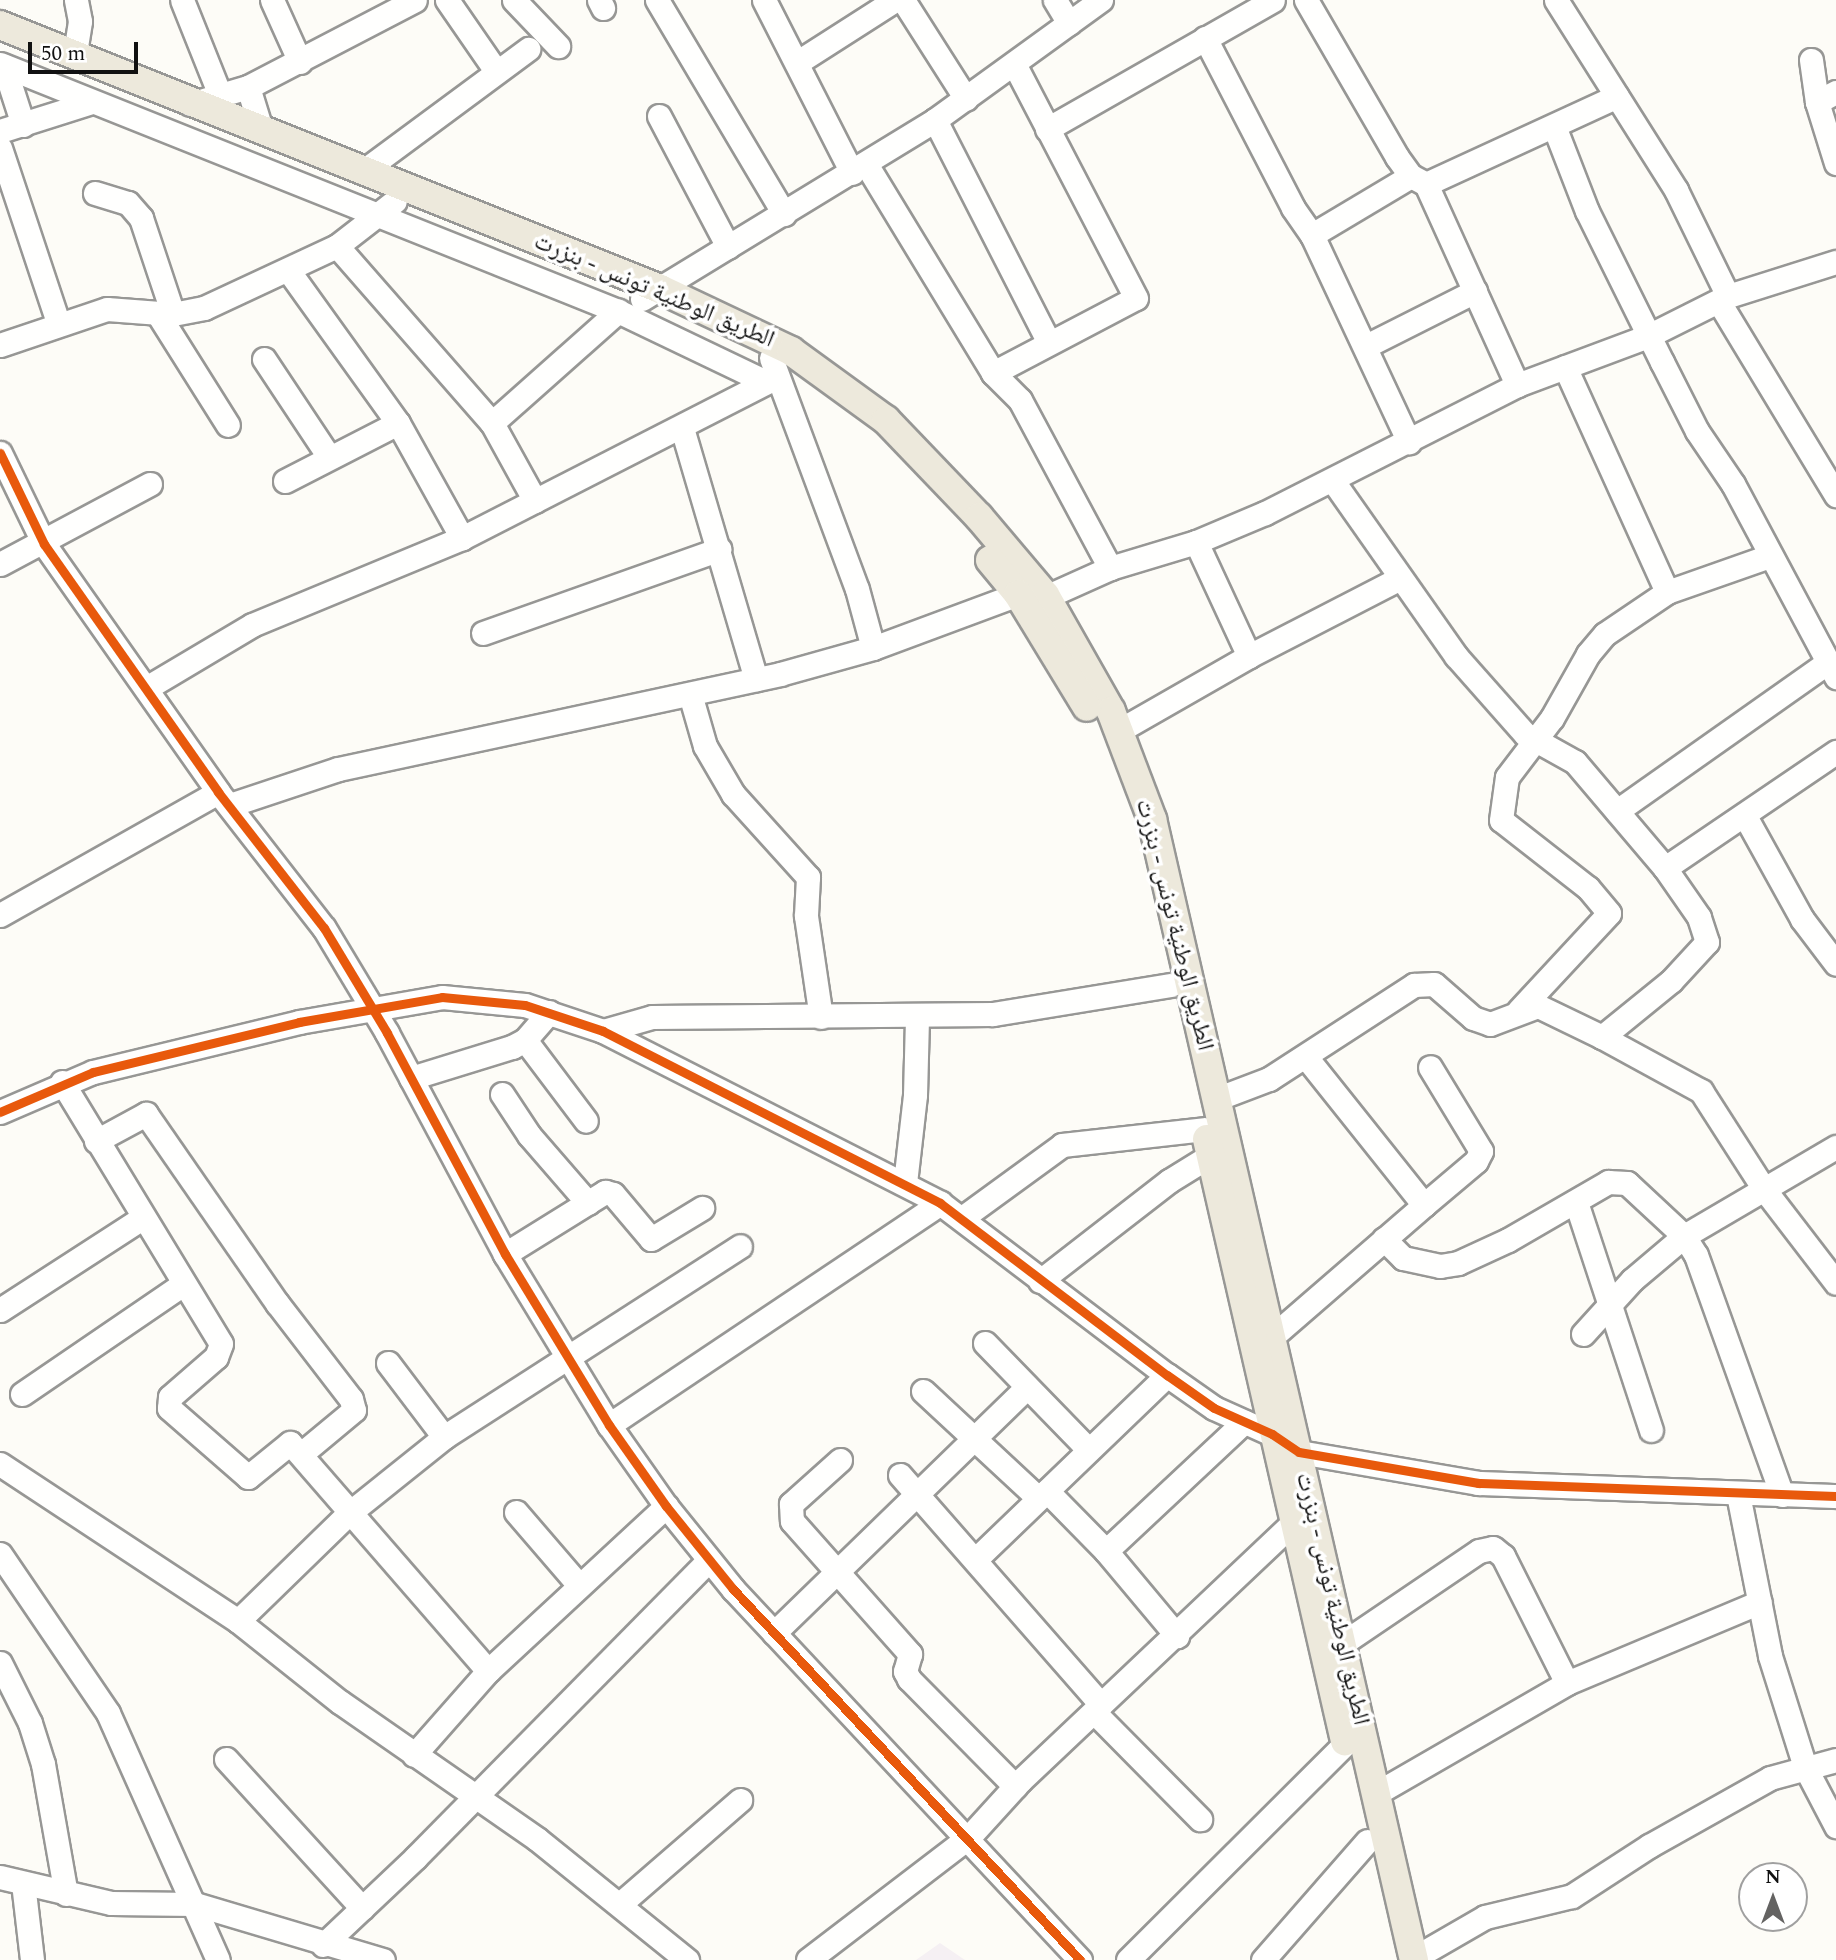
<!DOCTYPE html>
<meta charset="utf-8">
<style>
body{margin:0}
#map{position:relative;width:1836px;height:1960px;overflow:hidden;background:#fdfcf7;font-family:Spectral,"Noto Naskh Arabic",serif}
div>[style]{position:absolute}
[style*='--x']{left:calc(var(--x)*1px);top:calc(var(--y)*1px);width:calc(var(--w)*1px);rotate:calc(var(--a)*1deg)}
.industrial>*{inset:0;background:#f5f0f3}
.roads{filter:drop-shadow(2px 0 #979795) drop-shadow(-2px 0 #979795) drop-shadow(0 2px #979795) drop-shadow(0 -2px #979795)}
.minor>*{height:23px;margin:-11.5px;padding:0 11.5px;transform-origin:11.5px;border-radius:11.5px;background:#fffffe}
.major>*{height:28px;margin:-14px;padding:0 14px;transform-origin:14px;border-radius:14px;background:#ede9dc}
.cycleway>*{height:9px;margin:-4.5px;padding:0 4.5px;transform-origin:4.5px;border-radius:4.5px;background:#e8590c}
span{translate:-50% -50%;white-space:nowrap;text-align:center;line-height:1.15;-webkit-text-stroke:7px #fff;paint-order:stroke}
.street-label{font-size:24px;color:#111}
.north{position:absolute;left:1738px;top:1862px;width:70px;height:70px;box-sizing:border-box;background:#fff;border:2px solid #a0a0a0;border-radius:50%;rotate:0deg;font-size:19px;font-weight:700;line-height:28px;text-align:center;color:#111}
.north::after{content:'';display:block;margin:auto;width:24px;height:32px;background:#646362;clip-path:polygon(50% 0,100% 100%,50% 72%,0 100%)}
.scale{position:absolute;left:28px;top:42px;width:110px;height:32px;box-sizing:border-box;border:4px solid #111;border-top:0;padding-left:9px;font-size:21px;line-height:24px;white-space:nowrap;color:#111;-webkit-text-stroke:5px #fff;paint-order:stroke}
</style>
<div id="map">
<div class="industrial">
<div style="clip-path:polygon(940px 1943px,965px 1960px,916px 1960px)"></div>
</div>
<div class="roads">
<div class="minor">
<div style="--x:182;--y:0;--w:102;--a:68.2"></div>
<div style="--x:272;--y:0;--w:68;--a:65.7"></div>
<div style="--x:447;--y:0;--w:86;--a:55.4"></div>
<div style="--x:514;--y:0;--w:64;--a:46.3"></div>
<div style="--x:599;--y:0;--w:9;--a:63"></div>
<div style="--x:657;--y:0;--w:249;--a:59.3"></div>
<div style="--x:764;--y:0;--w:194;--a:63"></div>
<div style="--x:903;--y:0;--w:117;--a:57.5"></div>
<div style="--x:1055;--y:0;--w:27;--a:59"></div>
<div style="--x:1306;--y:0;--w:181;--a:59.9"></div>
<div style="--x:1397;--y:157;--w:24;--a:54"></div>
<div style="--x:1411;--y:176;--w:17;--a:28"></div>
<div style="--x:1426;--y:184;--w:210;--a:-24.7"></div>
<div style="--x:1556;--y:0;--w:225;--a:57.7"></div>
<div style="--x:1676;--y:190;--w:118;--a:63.9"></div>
<div style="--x:1205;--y:38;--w:191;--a:62.6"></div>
<div style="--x:1293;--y:208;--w:33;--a:55"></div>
<div style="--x:1312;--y:235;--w:115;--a:-30.8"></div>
<div style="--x:75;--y:53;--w:32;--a:-81"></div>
<div style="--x:80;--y:21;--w:21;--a:-101"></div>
<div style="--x:1811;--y:60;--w:42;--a:81.9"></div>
<div style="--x:1817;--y:102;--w:64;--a:72.7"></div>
<div style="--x:798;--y:62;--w:115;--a:-32.6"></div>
<div style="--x:0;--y:64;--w:666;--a:21.79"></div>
<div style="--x:618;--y:311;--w:164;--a:25.6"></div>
<div style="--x:4;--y:66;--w:62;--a:72.1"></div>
<div style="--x:248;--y:87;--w:188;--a:-27.5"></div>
<div style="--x:1817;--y:102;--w:21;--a:-28"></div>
<div style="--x:190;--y:104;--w:60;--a:-16.3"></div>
<div style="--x:248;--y:87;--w:44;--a:72.8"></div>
<div style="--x:659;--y:116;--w:148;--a:62.2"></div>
<div style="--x:935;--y:120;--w:248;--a:62.9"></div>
<div style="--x:1554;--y:126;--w:91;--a:68.8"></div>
<div style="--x:1587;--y:211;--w:169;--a:63.6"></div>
<div style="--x:1662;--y:362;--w:77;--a:63.1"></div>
<div style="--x:1697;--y:431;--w:64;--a:55.8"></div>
<div style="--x:1733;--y:484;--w:219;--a:61.9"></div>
<div style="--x:1047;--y:129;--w:260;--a:-29.7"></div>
<div style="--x:0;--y:131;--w:96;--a:-17.5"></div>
<div style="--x:0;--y:148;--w:183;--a:71.6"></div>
<div style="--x:866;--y:164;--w:245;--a:58.7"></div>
<div style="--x:993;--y:373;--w:38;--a:45"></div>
<div style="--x:1020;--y:400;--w:191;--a:61.8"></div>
<div style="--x:362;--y:172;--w:207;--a:-36.5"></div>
<div style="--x:1426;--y:184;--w:221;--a:65.6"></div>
<div style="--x:95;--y:193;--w:34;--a:17"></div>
<div style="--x:128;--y:203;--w:20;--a:49"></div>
<div style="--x:141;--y:218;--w:101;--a:71.6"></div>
<div style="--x:1312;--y:235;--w:229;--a:64.9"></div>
<div style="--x:337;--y:246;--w:235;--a:48.8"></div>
<div style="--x:492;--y:423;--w:89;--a:61.1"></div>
<div style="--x:288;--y:270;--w:188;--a:54.3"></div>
<div style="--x:398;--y:423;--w:132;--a:60.9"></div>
<div style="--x:642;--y:299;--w:343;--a:-31.4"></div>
<div style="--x:935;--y:120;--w:205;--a:-35.9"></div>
<div style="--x:1719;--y:302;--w:226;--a:58.8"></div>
<div style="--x:158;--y:314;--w:131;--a:57.8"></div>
<div style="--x:0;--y:345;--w:113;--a:-18.6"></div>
<div style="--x:107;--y:309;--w:66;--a:4.3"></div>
<div style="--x:173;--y:314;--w:32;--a:-11"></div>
<div style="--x:204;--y:308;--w:147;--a:-25"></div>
<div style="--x:337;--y:246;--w:73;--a:-37.8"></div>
<div style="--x:1368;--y:345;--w:120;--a:-26.8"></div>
<div style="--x:771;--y:358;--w:246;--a:69.6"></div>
<div style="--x:857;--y:589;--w:61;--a:74.8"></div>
<div style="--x:264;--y:359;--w:118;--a:56.4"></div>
<div style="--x:1565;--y:367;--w:247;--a:65.6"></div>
<div style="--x:993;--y:373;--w:161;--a:-27.7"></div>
<div style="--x:1136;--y:298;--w:264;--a:-117.5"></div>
<div style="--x:492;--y:423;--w:169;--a:-41.6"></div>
<div style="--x:682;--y:428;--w:262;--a:73.6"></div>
<div style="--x:0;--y:453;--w:101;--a:64.2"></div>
<div style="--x:44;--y:544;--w:303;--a:54.9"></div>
<div style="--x:218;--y:792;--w:172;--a:52.1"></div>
<div style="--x:324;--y:928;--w:122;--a:59"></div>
<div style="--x:387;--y:1033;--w:251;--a:61.9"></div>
<div style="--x:505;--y:1254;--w:200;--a:58.7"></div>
<div style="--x:609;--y:1425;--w:99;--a:54.9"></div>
<div style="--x:666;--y:1506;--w:107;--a:51.1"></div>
<div style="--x:733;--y:1589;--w:508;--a:46.91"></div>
<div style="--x:285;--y:481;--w:127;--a:-27.2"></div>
<div style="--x:1196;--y:542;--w:126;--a:65.1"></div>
<div style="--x:0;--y:564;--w:170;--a:-28.1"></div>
<div style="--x:1030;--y:604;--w:88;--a:-24.2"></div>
<div style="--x:1110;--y:568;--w:90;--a:-16.8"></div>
<div style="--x:1196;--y:542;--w:75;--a:-22.8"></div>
<div style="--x:1265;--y:513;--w:283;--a:-26.9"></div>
<div style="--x:1517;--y:385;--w:140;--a:-20.5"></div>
<div style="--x:1648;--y:336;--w:89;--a:-26.6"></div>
<div style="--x:1728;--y:296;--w:113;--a:-17.5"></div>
<div style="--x:483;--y:633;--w:251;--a:-19.5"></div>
<div style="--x:148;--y:687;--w:121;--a:-30.8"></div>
<div style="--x:252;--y:625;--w:227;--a:-22.5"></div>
<div style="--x:462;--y:538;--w:352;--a:-27.1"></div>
<div style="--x:690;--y:694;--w:54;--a:73.9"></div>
<div style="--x:705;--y:746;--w:56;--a:59.7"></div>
<div style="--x:733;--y:794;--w:112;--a:47.9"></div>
<div style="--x:808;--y:877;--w:39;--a:93"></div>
<div style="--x:806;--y:916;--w:102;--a:81.6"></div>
<div style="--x:1120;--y:730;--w:149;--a:-29.8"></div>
<div style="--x:1249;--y:656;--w:168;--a:-27.3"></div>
<div style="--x:230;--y:805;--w:114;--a:-18.4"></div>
<div style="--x:338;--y:769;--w:452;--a:-12.1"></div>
<div style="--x:780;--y:674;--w:97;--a:-15.6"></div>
<div style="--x:873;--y:648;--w:155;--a:-20.4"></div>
<div style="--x:1617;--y:811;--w:258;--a:-35.2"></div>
<div style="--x:1745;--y:816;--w:118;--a:61"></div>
<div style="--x:1802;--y:919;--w:56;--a:52.9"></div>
<div style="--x:1665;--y:868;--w:207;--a:-34.2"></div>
<div style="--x:0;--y:915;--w:250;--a:-29.4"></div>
<div style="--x:1519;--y:1010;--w:132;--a:-47.1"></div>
<div style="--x:1609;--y:913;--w:33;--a:-130"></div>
<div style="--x:1588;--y:888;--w:110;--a:-142"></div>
<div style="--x:1501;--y:820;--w:43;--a:-82.1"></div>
<div style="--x:1507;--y:777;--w:74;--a:-52.7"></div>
<div style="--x:1552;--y:718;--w:73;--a:-60.6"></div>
<div style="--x:1588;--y:654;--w:26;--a:-50"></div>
<div style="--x:1605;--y:634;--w:75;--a:-34.1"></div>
<div style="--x:1667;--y:592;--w:109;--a:-19.3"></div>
<div style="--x:603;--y:1031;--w:51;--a:-15.9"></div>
<div style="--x:652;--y:1017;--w:341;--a:-0.5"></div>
<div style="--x:993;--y:1014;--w:180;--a:-9.3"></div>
<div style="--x:1602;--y:1037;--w:113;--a:28.6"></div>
<div style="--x:1701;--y:1091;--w:117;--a:57.3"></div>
<div style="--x:1764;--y:1189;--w:118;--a:52.5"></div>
<div style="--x:525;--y:1040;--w:101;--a:53"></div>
<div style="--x:411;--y:1078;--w:106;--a:-17.1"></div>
<div style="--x:512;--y:1047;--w:15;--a:-28"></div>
<div style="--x:525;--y:1040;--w:37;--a:-49"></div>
<div style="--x:62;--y:1082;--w:306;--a:58.7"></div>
<div style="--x:221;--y:1344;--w:14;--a:111"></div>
<div style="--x:216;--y:1357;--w:61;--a:139"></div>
<div style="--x:170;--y:1397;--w:11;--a:95"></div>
<div style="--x:169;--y:1408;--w:105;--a:41.1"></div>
<div style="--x:248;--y:1477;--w:54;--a:-39"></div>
<div style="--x:290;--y:1443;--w:302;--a:49"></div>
<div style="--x:502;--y:1094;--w:49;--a:56.6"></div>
<div style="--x:529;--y:1135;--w:90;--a:49.1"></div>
<div style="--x:1216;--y:1099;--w:57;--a:-20.7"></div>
<div style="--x:1269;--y:1079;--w:173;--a:-33"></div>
<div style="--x:1414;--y:985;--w:20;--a:-3"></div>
<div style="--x:1434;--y:984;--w:52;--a:41.1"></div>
<div style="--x:1473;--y:1018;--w:18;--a:19"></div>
<div style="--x:1490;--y:1024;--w:51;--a:-20.6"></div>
<div style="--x:1538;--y:1006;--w:71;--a:25.8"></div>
<div style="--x:1602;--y:1037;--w:89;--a:-39.1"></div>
<div style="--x:1671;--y:981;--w:53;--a:-47.3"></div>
<div style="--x:1707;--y:942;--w:26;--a:-108"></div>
<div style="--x:1699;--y:917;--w:60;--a:-124.8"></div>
<div style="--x:1665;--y:868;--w:139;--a:-130.3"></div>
<div style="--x:1575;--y:762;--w:57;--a:-150.8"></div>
<div style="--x:1525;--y:734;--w:104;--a:-131.5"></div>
<div style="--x:1456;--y:656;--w:214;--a:-125.1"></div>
<div style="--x:0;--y:1112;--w:101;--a:-23.3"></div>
<div style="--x:93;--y:1072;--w:212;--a:-13.6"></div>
<div style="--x:299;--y:1022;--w:145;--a:-9.9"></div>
<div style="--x:442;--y:997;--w:83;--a:5.5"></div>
<div style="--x:525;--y:1005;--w:82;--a:18.4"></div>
<div style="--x:603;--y:1031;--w:378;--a:27"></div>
<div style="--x:940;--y:1203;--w:285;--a:37.2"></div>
<div style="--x:1167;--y:1375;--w:57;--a:35.1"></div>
<div style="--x:1214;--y:1408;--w:64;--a:24.1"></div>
<div style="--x:1272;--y:1434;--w:32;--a:34"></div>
<div style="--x:1299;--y:1452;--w:182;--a:9.8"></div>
<div style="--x:1478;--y:1483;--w:358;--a:2.1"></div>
<div style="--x:96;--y:1141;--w:57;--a:-28.4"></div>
<div style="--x:146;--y:1114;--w:230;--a:55.3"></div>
<div style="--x:277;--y:1303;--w:121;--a:52.4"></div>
<div style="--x:351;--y:1399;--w:11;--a:75"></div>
<div style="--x:354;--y:1410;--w:69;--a:140.3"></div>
<div style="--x:905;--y:1183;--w:89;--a:-83.5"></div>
<div style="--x:915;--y:1095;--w:78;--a:-88.5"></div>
<div style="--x:1576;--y:1202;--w:240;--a:71.8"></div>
<div style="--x:1424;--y:1205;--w:68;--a:-40.2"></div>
<div style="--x:1476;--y:1161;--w:11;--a:-63"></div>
<div style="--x:1481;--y:1151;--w:98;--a:-121.3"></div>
<div style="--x:962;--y:1218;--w:124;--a:-36.1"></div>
<div style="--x:1062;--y:1145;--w:143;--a:-6.4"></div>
<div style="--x:1384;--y:1239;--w:27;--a:45"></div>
<div style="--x:1403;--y:1258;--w:38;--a:12"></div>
<div style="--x:1440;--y:1266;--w:18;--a:-9"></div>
<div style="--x:1458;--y:1263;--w:55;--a:-24.7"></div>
<div style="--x:1508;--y:1240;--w:116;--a:-30.1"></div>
<div style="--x:1608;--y:1182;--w:19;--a:3"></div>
<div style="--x:1627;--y:1183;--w:78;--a:42.9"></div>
<div style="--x:1684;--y:1236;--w:22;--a:58"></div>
<div style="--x:1696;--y:1255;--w:255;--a:70.3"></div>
<div style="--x:505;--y:1254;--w:118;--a:-31.8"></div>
<div style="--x:605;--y:1192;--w:8;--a:14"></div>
<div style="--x:613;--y:1194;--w:59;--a:49.8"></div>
<div style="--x:651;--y:1239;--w:60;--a:-31.3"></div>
<div style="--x:1040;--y:1281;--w:163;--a:-37.8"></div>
<div style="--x:1169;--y:1181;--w:49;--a:-31.8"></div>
<div style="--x:0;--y:1310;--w:169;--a:-32.9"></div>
<div style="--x:1583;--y:1334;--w:73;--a:-47.8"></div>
<div style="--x:1632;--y:1280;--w:68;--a:-40.2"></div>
<div style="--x:1684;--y:1236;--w:176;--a:-30.4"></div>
<div style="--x:1274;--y:1335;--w:198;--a:-40.9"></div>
<div style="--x:1424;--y:1205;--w:189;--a:-128.6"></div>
<div style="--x:985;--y:1343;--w:146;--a:45.8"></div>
<div style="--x:388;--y:1363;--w:93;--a:52.9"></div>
<div style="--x:923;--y:1391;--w:157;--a:42.9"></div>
<div style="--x:22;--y:1394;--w:195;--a:-34.3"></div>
<div style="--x:609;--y:1425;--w:399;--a:-33.8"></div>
<div style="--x:840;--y:1460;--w:66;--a:138.1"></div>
<div style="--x:791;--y:1504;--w:17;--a:87"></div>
<div style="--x:792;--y:1521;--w:178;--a:48.4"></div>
<div style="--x:910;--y:1654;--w:18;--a:106"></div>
<div style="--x:905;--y:1671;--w:9;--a:63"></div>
<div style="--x:909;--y:1679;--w:151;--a:45.3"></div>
<div style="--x:0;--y:1464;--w:285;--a:33.4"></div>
<div style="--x:238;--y:1621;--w:130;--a:38.5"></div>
<div style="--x:340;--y:1702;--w:240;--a:34.8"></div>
<div style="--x:537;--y:1839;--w:193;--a:38.9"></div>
<div style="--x:900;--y:1475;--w:305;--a:48.8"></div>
<div style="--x:1047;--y:1491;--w:84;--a:45.5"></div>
<div style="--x:1106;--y:1551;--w:111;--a:50.1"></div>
<div style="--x:1738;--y:1494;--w:165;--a:78.8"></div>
<div style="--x:1770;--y:1656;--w:116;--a:72.5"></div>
<div style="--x:1805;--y:1767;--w:67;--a:62.3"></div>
<div style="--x:516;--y:1512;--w:95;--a:49.3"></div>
<div style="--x:1106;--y:1551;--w:189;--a:-43.1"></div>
<div style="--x:0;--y:1554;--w:192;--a:55.8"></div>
<div style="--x:108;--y:1713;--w:270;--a:66"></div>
<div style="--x:976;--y:1559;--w:265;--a:-43.9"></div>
<div style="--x:238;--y:1621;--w:153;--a:-44.2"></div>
<div style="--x:348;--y:1514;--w:123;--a:-38.7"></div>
<div style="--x:444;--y:1437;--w:352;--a:-32.8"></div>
<div style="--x:774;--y:1633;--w:353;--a:-44.2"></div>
<div style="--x:1343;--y:1643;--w:164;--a:-34.1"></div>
<div style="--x:1479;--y:1551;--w:14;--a:-12"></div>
<div style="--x:1493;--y:1548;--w:13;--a:39"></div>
<div style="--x:1503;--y:1556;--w:142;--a:63.3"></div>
<div style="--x:0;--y:1663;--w:67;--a:63.4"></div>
<div style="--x:30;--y:1723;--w:43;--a:72.4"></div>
<div style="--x:43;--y:1764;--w:132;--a:80"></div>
<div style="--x:1094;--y:1712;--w:151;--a:45.3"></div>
<div style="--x:414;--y:1755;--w:112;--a:-48.6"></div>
<div style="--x:488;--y:1671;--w:243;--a:-42.8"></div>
<div style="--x:226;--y:1759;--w:202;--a:47.6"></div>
<div style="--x:1375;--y:1794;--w:222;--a:-30"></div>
<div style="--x:1567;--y:1683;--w:209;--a:-22.8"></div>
<div style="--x:0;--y:1877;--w:114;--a:13.2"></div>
<div style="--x:111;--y:1903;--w:84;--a:0.7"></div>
<div style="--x:195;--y:1904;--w:196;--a:16.6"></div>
<div style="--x:23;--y:1883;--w:78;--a:83.3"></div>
<div style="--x:620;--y:1904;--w:159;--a:-40.9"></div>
<div style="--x:323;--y:1945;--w:128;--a:-43.4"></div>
<div style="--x:416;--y:1857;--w:417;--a:-45.4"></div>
<div style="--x:1414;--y:1958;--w:82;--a:-30"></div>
<div style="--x:1485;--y:1917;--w:89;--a:-13.6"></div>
<div style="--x:1572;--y:1896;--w:92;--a:-33"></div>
<div style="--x:1649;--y:1846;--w:139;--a:-29.3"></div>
<div style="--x:1770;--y:1778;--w:68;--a:-15.3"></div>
<div style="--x:808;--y:1960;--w:203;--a:-37.4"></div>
<div style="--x:969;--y:1837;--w:76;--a:-47.7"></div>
<div style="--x:1020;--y:1781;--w:377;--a:-43.4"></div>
<div style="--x:1128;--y:1960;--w:306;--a:-44.9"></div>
<div style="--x:1263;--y:1960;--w:158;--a:-48.8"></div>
</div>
<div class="major">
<div style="--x:0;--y:25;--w:711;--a:21.8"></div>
<div style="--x:660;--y:289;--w:145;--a:25.3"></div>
<div style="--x:791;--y:351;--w:117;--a:36"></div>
<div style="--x:886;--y:420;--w:134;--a:46.2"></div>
<div style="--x:979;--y:517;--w:102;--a:49.8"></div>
<div style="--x:1045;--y:595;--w:133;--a:60.4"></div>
<div style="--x:1111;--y:711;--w:116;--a:69.2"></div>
<div style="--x:1152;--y:819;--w:1171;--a:77.07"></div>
<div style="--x:990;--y:560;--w:44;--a:50.5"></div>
<div style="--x:1018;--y:594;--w:132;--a:58.6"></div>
<div style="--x:1207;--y:1139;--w:618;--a:77.09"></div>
</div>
</div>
<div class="cycleway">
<div style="--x:0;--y:453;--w:101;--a:64.2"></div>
<div style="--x:44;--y:544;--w:303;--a:54.9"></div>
<div style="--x:218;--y:792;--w:172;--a:52.1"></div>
<div style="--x:324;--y:928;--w:122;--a:59"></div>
<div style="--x:387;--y:1033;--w:251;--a:61.9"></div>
<div style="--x:505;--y:1254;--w:200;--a:58.7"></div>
<div style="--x:609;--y:1425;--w:99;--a:54.9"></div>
<div style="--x:666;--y:1506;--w:107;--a:51.1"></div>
<div style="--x:733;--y:1589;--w:508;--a:46.91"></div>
<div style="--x:0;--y:1112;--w:101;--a:-23.3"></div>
<div style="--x:93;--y:1072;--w:212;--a:-13.6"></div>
<div style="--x:299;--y:1022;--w:145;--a:-9.9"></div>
<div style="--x:442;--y:997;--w:83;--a:5.5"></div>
<div style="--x:525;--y:1005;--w:82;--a:18.4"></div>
<div style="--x:603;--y:1031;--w:378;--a:27"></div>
<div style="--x:940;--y:1203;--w:285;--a:37.2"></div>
<div style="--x:1167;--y:1375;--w:57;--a:35.1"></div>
<div style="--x:1214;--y:1408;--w:64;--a:24.1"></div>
<div style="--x:1272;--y:1434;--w:32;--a:34"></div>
<div style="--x:1299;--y:1452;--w:182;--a:9.8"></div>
<div style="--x:1478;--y:1483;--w:358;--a:2.1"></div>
</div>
<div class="street-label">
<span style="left:654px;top:291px;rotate:23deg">الطريق الوطنية تونس - بنزرت</span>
<span style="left:1174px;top:925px;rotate:76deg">الطريق الوطنية تونس - بنزرت</span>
<span style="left:1332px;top:1599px;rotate:77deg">الطريق الوطنية تونس - بنزرت</span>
</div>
<div class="north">N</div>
<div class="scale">50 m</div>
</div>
